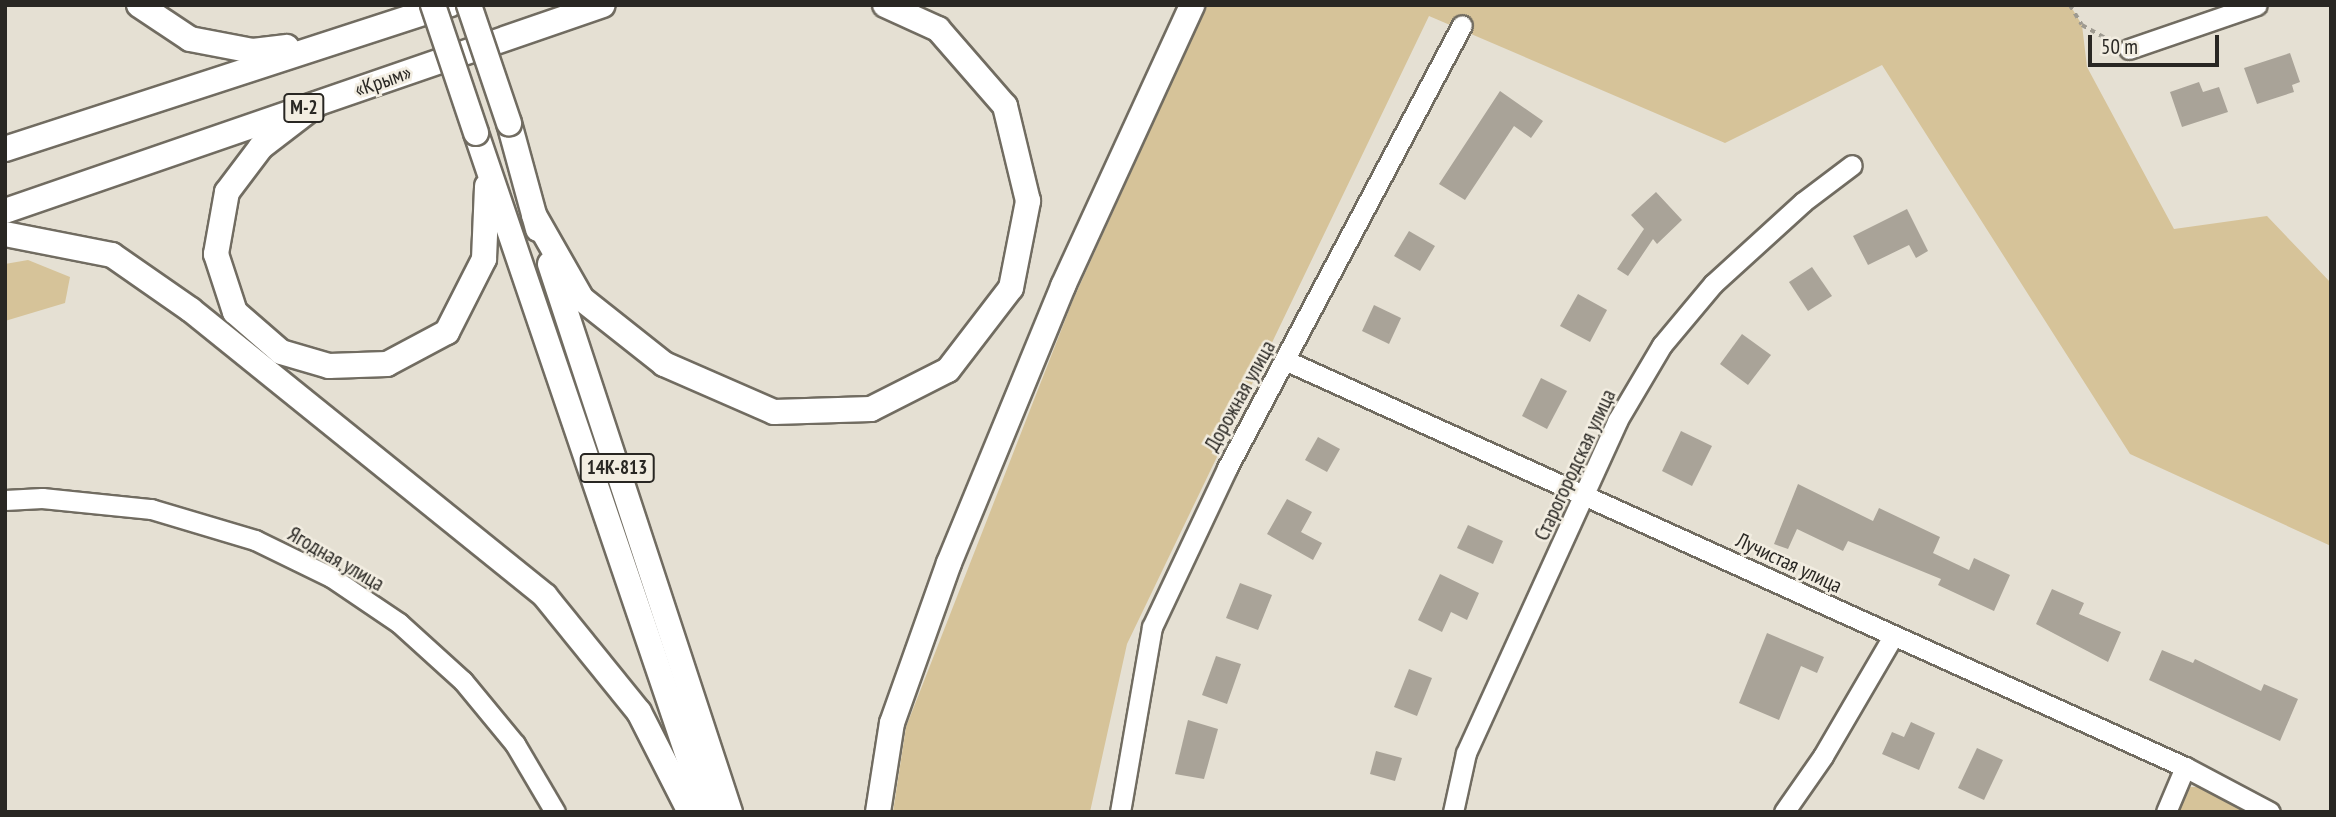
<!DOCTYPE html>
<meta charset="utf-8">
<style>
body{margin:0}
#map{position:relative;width:2336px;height:817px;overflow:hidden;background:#e5e0d3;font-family:"PT Sans Narrow",sans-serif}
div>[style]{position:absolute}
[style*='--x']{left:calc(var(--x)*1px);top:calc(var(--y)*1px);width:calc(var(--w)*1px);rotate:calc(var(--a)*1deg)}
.green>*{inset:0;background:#d6c399}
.building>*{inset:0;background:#a9a398}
.path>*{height:3.5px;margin-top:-1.75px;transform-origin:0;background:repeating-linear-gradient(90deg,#9e9a90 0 5px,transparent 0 10px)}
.roads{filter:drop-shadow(2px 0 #716c61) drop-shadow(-2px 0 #716c61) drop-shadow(0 2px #716c61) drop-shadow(0 -2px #716c61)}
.minor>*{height:19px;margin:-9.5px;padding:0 9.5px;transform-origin:9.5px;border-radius:9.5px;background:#fff}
.major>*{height:24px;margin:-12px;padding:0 12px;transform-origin:12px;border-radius:12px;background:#fff}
.bridges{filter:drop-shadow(2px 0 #716c61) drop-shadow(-2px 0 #716c61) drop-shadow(0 2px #716c61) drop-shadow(0 -2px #716c61)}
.major-bridge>*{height:24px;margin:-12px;padding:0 12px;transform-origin:12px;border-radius:12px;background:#fff}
span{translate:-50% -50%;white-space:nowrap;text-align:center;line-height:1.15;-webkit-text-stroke:5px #f2ede1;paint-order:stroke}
.shield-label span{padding:2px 5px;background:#f2ede1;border:2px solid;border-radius:5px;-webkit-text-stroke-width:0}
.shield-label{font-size:19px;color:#292723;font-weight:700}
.street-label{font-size:21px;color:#292723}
.frame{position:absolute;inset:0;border:7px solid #292723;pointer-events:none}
.scale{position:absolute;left:2088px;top:35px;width:131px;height:32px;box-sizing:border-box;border:4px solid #292723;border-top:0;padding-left:9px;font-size:21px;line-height:24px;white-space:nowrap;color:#292723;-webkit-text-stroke:5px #f2ede1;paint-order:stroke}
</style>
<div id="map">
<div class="green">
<div style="clip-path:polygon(1207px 5px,2070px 5px,2082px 25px,2087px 67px,2174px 229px,2267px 216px,2331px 283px,2331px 546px,2130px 454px,1882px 65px,1725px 143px,1429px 16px,1127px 644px,1090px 812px,893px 812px,906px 727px,1073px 300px)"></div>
<div style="clip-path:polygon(28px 260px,70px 277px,65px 303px,5px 321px,5px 264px)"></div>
<div style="clip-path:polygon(2188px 787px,2199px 787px,2250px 812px,2173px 812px)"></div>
</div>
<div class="building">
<div style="clip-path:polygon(2290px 53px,2300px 82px,2292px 85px,2294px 92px,2257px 104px,2244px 68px)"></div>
<div style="clip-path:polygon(2199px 82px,2203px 92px,2219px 87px,2228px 112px,2182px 127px,2170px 92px)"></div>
<div style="clip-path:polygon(1500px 91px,1543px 121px,1531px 138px,1514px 126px,1465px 200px,1439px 184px)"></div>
<div style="clip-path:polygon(1656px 192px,1682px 220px,1657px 244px,1653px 239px,1628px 276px,1617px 269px,1644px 229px,1631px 215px)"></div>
<div style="clip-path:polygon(1907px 209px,1928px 251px,1916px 258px,1909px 245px,1868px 265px,1853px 236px)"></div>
<div style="clip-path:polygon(1409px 231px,1435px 246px,1420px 271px,1394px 256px)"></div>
<div style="clip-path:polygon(1812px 267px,1832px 296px,1808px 311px,1789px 282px)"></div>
<div style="clip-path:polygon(1578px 294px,1607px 310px,1590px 342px,1560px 326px)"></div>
<div style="clip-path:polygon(1374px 305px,1401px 318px,1389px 344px,1362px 331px)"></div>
<div style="clip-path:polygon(1742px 334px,1771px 355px,1748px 385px,1720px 364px)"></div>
<div style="clip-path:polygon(1541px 378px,1567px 391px,1547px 429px,1522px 416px)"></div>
<div style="clip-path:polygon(1681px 431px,1712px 446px,1692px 486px,1662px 471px)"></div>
<div style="clip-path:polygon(1318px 437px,1340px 449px,1327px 472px,1305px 460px)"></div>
<div style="clip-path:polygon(1798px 484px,1873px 521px,1879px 508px,1940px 537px,1933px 553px,1969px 570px,1974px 558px,2010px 575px,1994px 611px,1938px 585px,1941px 579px,1848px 541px,1843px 551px,1797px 529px,1788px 549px,1774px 544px)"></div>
<div style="clip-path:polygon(1287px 499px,1312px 512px,1301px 532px,1322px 543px,1313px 560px,1267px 534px)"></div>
<div style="clip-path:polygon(1468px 525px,1503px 541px,1493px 564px,1457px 548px)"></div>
<div style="clip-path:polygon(1440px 574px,1479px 593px,1467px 620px,1451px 612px,1442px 632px,1418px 620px)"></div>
<div style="clip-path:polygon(1240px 583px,1272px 595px,1258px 630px,1226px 618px)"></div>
<div style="clip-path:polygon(2052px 589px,2084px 603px,2079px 614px,2121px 632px,2108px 662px,2036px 624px)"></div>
<div style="clip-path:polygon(1767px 633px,1824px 657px,1817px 673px,1801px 666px,1779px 720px,1739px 703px)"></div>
<div style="clip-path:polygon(2162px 650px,2193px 663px,2195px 659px,2261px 691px,2264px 684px,2298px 699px,2280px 741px,2149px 680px)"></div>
<div style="clip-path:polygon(1216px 656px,1241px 664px,1227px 704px,1202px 695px)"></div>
<div style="clip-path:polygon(1409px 669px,1432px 678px,1417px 716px,1394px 707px)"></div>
<div style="clip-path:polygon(1188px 720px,1218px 729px,1204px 779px,1175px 774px)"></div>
<div style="clip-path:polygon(1911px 722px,1935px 733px,1919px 770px,1882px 754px,1892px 732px,1904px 737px)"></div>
<div style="clip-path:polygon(1977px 748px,2003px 760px,1984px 800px,1958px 788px)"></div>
<div style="clip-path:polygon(1376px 751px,1402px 758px,1395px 781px,1370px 774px)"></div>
</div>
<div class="path">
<div style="--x:2070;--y:5;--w:23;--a:59"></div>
<div style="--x:2082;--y:25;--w:38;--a:29"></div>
</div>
<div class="roads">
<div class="minor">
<div style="--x:2129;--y:49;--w:135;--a:-19"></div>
<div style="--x:1287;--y:361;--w:986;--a:24.33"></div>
<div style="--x:2185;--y:767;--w:96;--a:27.9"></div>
<div style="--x:5;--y:500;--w:37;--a:-3"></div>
<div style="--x:42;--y:498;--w:110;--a:5.8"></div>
<div style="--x:151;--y:509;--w:109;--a:16.6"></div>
<div style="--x:255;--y:540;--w:85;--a:26"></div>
<div style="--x:331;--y:577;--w:82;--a:34.1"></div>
<div style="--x:399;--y:623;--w:86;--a:42.2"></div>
<div style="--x:463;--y:681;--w:82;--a:50.5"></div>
<div style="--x:515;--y:744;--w:79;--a:59.5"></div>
<div style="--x:1120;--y:812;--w:188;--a:-80.2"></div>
<div style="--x:1152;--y:627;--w:176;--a:-64.7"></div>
<div style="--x:1227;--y:468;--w:501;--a:-62.06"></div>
<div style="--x:1453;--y:812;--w:60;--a:-77.6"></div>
<div style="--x:1466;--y:753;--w:365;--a:-65.5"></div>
<div style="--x:1617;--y:421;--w:88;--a:-59.4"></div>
<div style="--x:1662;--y:345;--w:80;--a:-50.1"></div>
<div style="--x:1713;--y:284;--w:122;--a:-42.3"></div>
<div style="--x:1803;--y:202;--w:61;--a:-37.1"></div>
<div style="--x:1784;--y:812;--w:68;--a:-55.1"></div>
<div style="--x:1823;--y:756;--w:139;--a:-59.7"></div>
<div style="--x:2166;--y:812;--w:49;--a:-67.1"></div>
</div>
<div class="major">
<div style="--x:139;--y:5;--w:61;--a:33.7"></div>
<div style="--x:190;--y:39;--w:64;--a:10.8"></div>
<div style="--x:253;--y:51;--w:34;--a:-7"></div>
<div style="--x:317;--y:104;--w:71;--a:142.5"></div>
<div style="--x:261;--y:147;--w:56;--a:127.1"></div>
<div style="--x:227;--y:192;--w:63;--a:100.1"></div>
<div style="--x:216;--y:254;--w:61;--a:71.9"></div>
<div style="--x:235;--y:312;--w:61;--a:41"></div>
<div style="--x:281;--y:352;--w:50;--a:16.3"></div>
<div style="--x:329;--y:366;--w:58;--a:-2"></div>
<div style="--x:387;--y:364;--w:68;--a:-28.1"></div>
<div style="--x:447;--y:332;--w:82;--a:-63.1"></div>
<div style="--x:484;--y:259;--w:73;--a:-87.6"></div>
<div style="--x:509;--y:123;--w:110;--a:74.7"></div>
<div style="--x:476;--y:133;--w:717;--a:71.21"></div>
<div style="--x:5;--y:149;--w:467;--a:-18"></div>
<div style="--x:5;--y:211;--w:632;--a:-19.01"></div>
<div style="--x:534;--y:215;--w:97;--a:60.3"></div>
<div style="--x:582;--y:299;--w:105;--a:38.4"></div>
<div style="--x:664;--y:364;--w:120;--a:23.6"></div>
<div style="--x:774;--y:412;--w:97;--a:-1.8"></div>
<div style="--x:871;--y:409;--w:86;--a:-26.9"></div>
<div style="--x:948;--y:370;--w:103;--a:-52.5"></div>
<div style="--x:1011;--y:288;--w:89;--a:-78.9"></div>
<div style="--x:1028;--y:201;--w:98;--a:-103.6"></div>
<div style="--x:1005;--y:106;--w:102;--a:-131"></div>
<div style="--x:938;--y:29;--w:58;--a:-155.6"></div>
<div style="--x:5;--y:234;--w:109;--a:11.1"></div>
<div style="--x:112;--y:255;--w:96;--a:34.8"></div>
<div style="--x:191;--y:310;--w:455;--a:38.9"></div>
<div style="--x:545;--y:596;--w:149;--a:51"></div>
<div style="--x:639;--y:712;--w:112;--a:63"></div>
<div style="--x:550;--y:264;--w:577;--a:71.82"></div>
<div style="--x:878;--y:812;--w:90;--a:-81.1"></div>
<div style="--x:892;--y:723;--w:170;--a:-70.4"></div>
<div style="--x:949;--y:563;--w:300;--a:-67.6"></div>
<div style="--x:1063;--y:286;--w:309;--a:-65.3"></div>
</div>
</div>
<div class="bridges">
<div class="major-bridge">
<div style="--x:433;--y:5;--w:135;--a:71.4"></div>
<div style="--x:469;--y:5;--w:125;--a:71.3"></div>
</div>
</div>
<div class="shield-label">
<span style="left:304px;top:108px">М-2</span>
<span style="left:617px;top:468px">14К-813</span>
</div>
<div class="street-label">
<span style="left:383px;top:81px;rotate:-19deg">«Крым»</span>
<span style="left:1240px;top:396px;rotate:-61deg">Дорожная улица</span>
<span style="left:1575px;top:465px;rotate:-65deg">Старогородская улица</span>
<span style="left:336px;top:559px;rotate:30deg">Ягодная улица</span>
<span style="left:1789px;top:563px;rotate:25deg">Лучистая улица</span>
</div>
<div class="frame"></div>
<div class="scale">50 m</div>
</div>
